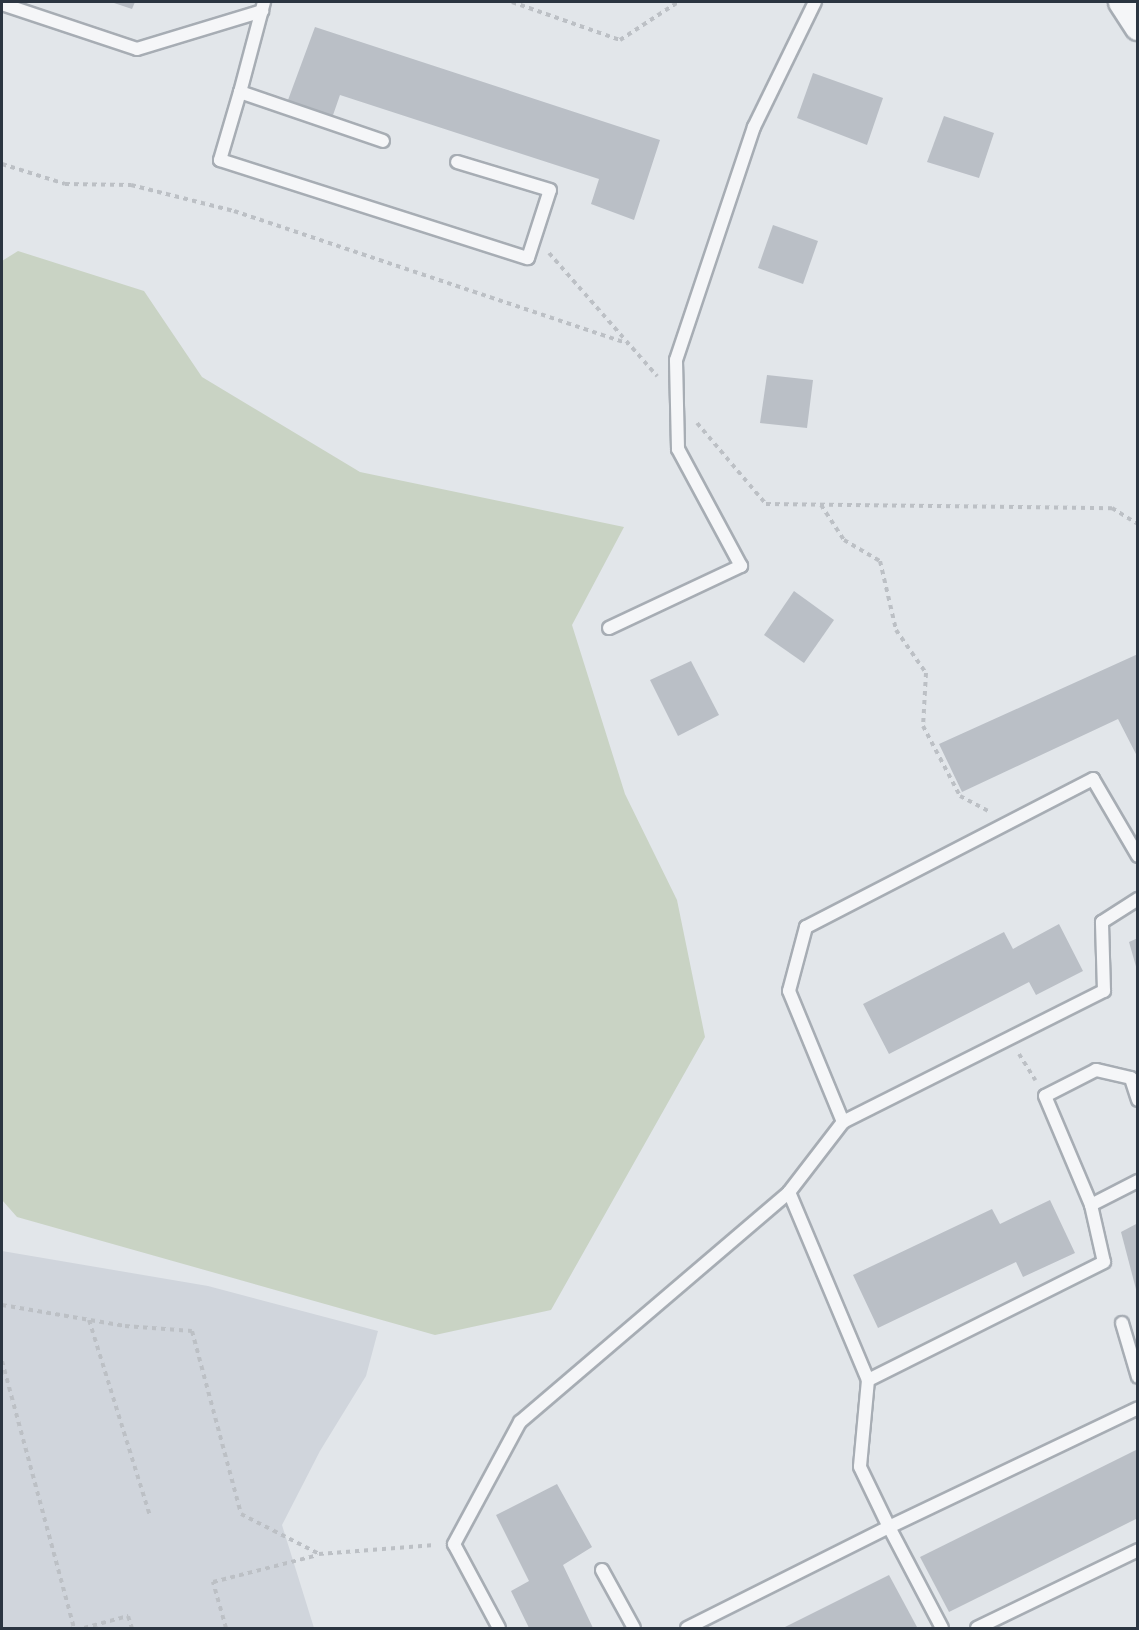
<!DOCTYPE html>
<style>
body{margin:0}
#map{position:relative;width:1139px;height:1630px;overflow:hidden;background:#e2e6ea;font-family:Barlow,sans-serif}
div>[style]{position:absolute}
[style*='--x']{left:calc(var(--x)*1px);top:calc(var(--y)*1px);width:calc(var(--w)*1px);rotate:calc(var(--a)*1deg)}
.built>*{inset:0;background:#d0d5dc}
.green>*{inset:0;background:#c9d3c4}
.building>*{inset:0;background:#babfc6}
.path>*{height:4px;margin-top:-2px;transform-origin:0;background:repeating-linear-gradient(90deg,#bcc0c5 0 4.5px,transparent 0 9px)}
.roads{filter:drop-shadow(2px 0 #a7adb4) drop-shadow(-2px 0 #a7adb4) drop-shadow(0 2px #a7adb4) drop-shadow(0 -2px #a7adb4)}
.lane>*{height:12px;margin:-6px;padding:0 6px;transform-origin:6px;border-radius:6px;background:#f5f6f8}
.street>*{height:26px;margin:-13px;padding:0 13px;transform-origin:13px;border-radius:13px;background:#f5f6f8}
span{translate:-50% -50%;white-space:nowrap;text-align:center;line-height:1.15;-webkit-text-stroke:4.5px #f2f4f7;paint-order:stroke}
.frame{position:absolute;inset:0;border:3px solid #2b3541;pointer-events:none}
</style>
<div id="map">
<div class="built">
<div style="clip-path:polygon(2px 1251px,208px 1286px,378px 1331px,366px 1376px,320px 1451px,282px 1525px,314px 1628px,2px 1628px)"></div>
</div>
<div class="green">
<div style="clip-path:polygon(18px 251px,144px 291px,202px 377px,360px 472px,624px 527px,572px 625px,625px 794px,677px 900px,705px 1037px,551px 1310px,435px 1335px,17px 1217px,2px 1200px,2px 261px)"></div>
</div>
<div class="building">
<div style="clip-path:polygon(111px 2px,135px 2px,132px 9px)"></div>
<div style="clip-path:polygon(315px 27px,660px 140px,634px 220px,591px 204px,599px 179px,340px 95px,332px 118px,288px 100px)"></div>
<div style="clip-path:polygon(813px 73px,883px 98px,867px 145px,797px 118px)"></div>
<div style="clip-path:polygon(944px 116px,994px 133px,979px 178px,927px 162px)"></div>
<div style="clip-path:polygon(773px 225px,818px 241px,803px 284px,758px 268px)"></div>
<div style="clip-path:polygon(767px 375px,813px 380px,807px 428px,760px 423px)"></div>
<div style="clip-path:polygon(794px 591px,834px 620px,804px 663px,764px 635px)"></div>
<div style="clip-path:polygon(1138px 654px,1138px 758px,1118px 719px,962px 792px,939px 744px)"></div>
<div style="clip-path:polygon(691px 661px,719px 715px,678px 736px,650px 680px)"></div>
<div style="clip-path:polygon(1059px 924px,1083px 971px,1036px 995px,1029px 982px,889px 1054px,863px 1004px,1004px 932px,1013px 949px)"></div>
<div style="clip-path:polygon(1138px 938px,1138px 970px,1137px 970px,1129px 942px)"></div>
<div style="clip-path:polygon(1050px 1200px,1075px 1253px,1023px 1277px,1016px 1262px,878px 1328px,853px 1275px,992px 1209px,1000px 1224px)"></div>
<div style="clip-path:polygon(1138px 1223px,1138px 1293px,1137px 1293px,1121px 1232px)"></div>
<div style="clip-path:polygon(1138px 1449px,1138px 1518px,949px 1612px,920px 1557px)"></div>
<div style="clip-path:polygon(557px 1484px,592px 1547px,563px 1565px,593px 1628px,529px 1628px,511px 1591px,529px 1581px,496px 1515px)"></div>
<div style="clip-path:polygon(889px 1575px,917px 1627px,783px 1628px)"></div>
</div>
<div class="path">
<div style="--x:512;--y:2;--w:114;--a:19.4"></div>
<div style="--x:620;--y:40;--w:69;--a:-33.2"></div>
<div style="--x:2;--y:164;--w:66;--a:17.6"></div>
<div style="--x:65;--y:184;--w:66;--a:0.9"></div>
<div style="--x:131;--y:185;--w:106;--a:14.2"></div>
<div style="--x:234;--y:211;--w:415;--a:18.6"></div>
<div style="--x:549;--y:253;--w:164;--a:48.7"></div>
<div style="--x:697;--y:423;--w:106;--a:49.6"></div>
<div style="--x:766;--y:504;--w:346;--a:0.7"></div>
<div style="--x:1112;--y:508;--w:31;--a:32"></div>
<div style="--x:821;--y:505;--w:42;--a:56.7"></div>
<div style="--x:844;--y:540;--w:42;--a:30.3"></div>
<div style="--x:880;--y:561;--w:71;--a:76.9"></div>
<div style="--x:896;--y:630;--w:52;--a:55.1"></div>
<div style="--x:926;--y:673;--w:53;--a:93.2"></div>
<div style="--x:923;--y:726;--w:79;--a:62.1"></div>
<div style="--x:960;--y:796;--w:32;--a:28"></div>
<div style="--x:1019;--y:1054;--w:31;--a:58"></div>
<div style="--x:2;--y:1305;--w:125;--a:9.7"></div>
<div style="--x:125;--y:1326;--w:67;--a:4.3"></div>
<div style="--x:192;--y:1331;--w:189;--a:75"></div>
<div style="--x:241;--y:1514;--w:88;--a:27.1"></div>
<div style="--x:319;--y:1554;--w:116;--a:-4.4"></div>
<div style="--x:89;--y:1320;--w:205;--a:72.7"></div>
<div style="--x:2;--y:1361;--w:277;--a:74.9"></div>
<div style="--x:84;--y:1628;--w:46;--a:-15.3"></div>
<div style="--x:128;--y:1616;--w:13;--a:72"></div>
<div style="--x:226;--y:1628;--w:48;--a:-105.8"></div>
<div style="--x:213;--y:1582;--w:108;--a:-14.4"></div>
</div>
<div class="roads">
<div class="lane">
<div style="--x:264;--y:2;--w:93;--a:104.9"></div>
<div style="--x:240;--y:92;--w:151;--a:18.9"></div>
<div style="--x:2;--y:4;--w:142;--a:18.4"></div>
<div style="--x:137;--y:49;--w:131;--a:-16.9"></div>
<div style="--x:240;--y:92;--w:71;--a:106.4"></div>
<div style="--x:220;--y:160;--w:323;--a:17.7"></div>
<div style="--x:528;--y:258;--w:71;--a:-72.1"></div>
<div style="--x:550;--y:190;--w:97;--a:-163.2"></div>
<div style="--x:609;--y:628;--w:146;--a:-25.2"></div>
<div style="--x:741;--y:566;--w:133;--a:-118.3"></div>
<div style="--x:678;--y:449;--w:89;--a:-91.3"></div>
<div style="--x:676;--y:360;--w:246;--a:-71.5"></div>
<div style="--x:754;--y:127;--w:139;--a:-64"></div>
<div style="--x:1138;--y:856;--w:89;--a:-120.3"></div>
<div style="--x:1093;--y:779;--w:323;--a:152.7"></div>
<div style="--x:806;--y:927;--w:66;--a:104.9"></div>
<div style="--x:789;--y:991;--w:142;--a:67.6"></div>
<div style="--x:843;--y:1122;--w:292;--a:-26.7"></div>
<div style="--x:1104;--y:991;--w:69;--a:-91.7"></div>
<div style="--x:1102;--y:922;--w:43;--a:-32.6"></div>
<div style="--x:1138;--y:1100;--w:23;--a:-108"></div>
<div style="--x:1131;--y:1078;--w:36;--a:-167"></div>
<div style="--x:1096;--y:1070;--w:57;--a:153"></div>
<div style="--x:1045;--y:1096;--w:118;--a:67.1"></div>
<div style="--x:1091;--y:1205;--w:58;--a:77.2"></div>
<div style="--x:1104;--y:1262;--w:264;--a:153.4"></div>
<div style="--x:868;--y:1380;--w:87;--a:95.3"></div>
<div style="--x:860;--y:1467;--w:67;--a:64.2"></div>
<div style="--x:889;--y:1527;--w:276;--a:-25.5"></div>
<div style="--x:843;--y:1122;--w:88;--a:127.6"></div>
<div style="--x:789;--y:1192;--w:204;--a:67.2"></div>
<div style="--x:1091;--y:1205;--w:53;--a:-27.1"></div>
<div style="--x:1122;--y:1323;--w:56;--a:73.5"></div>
<div style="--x:602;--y:1570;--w:66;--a:61.1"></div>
<div style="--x:499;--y:1628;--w:95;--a:-118.2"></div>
<div style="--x:454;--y:1544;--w:139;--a:-61.6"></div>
<div style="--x:520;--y:1422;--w:354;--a:-40.5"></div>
<div style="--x:687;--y:1628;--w:226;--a:-26.6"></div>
<div style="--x:889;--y:1527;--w:114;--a:62.3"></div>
<div style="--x:977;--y:1628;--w:179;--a:-25.8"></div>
</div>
<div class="street">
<div style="--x:1122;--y:2;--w:30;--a:57"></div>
</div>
</div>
<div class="frame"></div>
</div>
